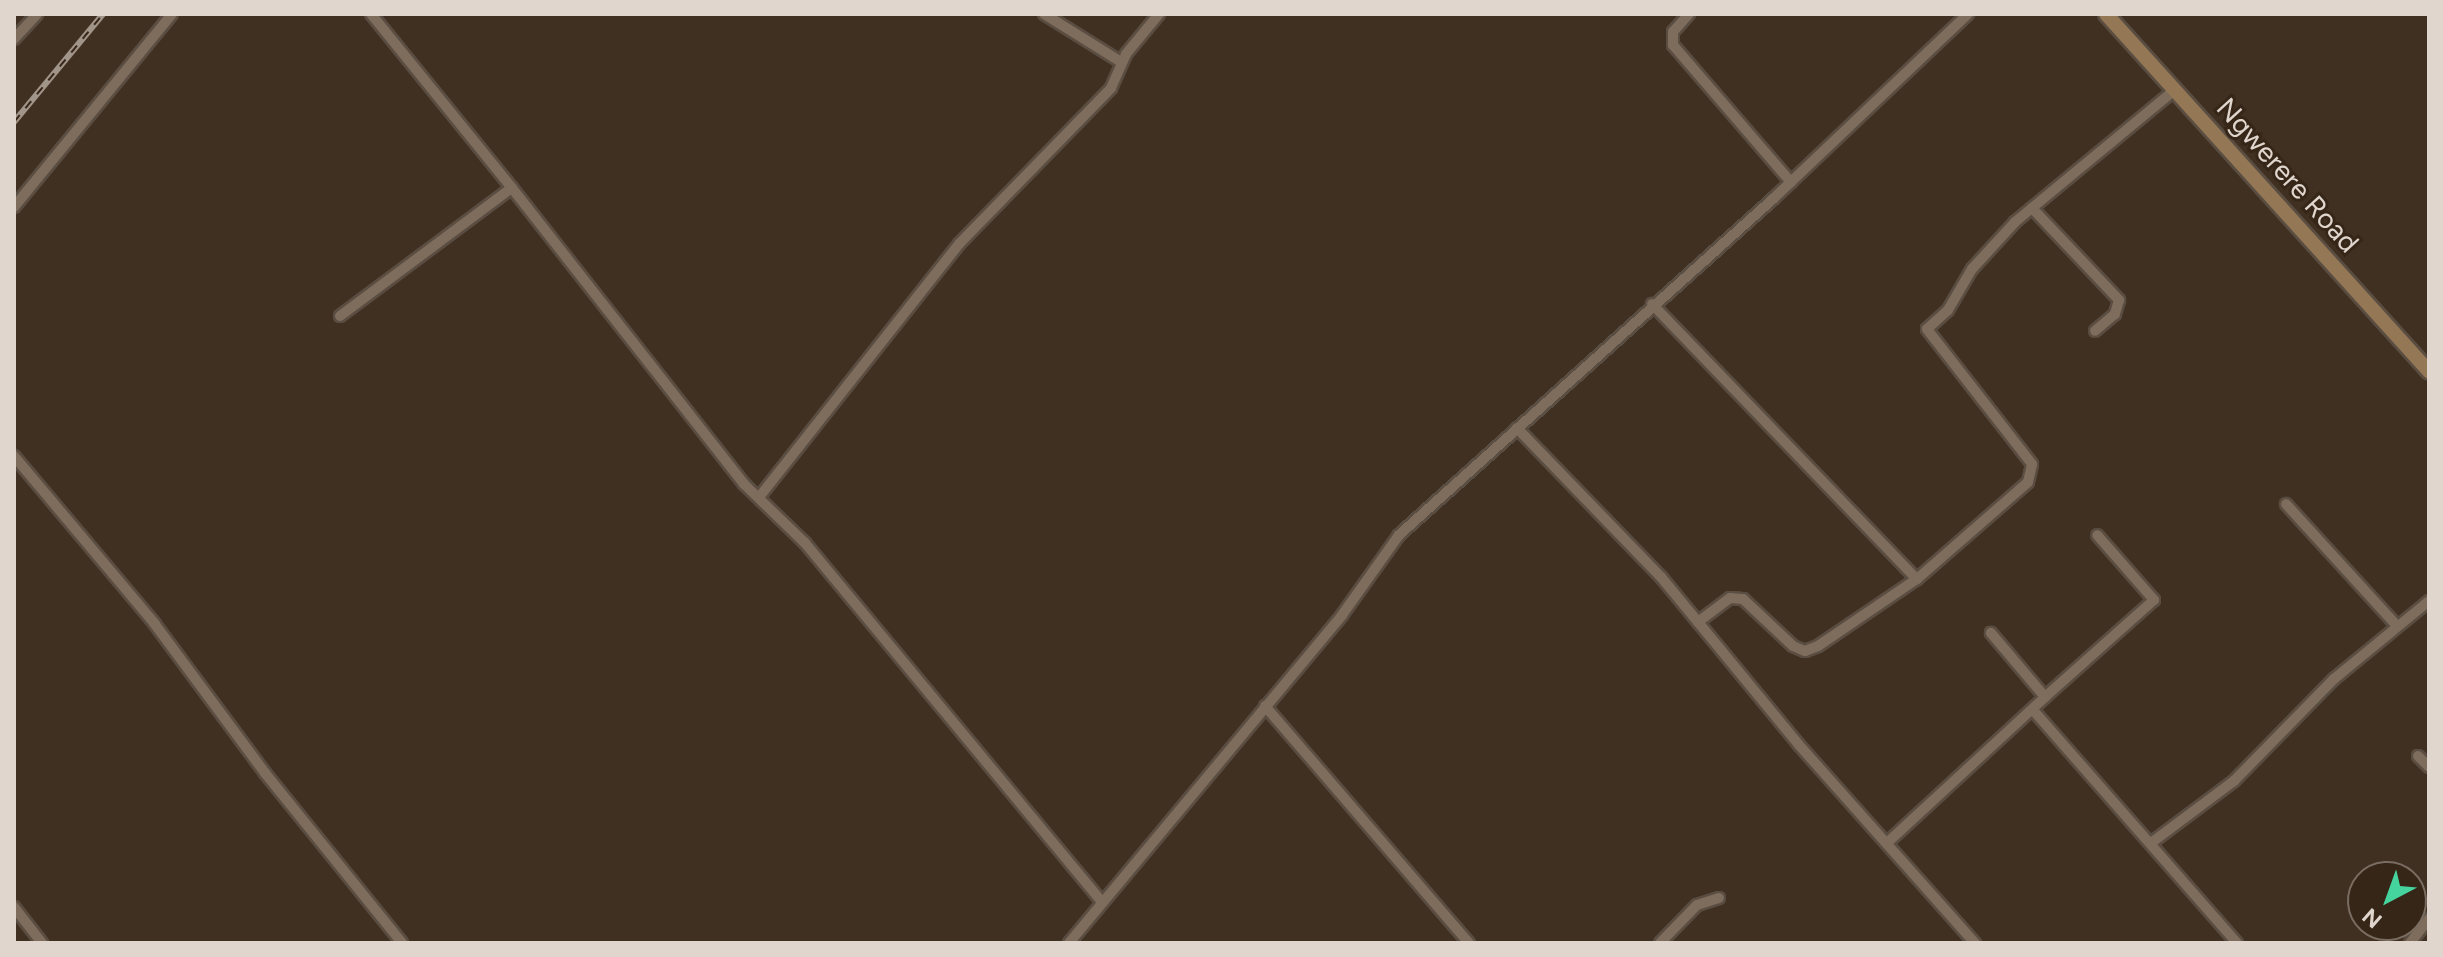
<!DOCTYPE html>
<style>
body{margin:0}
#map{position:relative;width:2443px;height:957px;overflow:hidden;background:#403021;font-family:Figtree,sans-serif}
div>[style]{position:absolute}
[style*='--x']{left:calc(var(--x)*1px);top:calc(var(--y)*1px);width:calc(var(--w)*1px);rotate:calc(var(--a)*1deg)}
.roads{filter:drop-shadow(2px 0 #5a4d41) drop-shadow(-2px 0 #5a4d41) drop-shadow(0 2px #5a4d41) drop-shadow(0 -2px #5a4d41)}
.minor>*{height:10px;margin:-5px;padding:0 5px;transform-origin:5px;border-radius:5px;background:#7e6c5c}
.secondary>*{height:14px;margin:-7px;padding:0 7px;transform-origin:7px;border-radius:7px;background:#947855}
.rail>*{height:6px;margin-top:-3px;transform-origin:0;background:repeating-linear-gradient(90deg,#352618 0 9px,#a19489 0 18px);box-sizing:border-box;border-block:2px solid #a19489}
span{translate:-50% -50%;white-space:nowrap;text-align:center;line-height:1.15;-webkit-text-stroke:6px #352618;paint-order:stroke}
.street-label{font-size:28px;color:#e0d6cd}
.frame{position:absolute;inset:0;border:16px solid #e0d6cd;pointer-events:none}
.north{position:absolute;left:2347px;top:861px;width:80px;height:80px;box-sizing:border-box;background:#352618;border:2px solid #796c60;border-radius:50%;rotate:221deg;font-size:22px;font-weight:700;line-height:32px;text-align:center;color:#e0d6cd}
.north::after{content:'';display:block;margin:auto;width:28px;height:36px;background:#46d49e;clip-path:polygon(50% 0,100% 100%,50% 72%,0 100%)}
</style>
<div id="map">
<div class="roads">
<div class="minor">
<div style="--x:1044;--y:14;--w:91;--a:31.9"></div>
<div style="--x:1689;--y:14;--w:24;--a:132"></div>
<div style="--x:1673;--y:32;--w:13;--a:90"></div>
<div style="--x:1673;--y:45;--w:181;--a:49.3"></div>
<div style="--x:14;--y:39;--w:34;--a:-47"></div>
<div style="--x:512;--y:188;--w:376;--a:51.9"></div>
<div style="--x:744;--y:484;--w:85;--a:44"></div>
<div style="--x:805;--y:543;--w:466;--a:50.4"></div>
<div style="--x:14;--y:207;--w:249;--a:-50.7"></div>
<div style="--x:2032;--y:208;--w:127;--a:46.6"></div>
<div style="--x:2119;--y:300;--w:15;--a:106"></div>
<div style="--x:2115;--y:314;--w:26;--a:140"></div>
<div style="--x:1652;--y:304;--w:382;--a:46.1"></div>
<div style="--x:340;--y:316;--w:214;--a:-36.7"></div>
<div style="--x:512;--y:188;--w:224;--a:-129"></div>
<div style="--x:1517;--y:428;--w:207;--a:46"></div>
<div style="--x:1661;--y:577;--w:217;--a:50.6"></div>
<div style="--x:1799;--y:745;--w:265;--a:48.4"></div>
<div style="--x:14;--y:456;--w:218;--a:50"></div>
<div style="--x:154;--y:623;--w:187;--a:53.5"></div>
<div style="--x:265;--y:773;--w:218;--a:51.1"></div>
<div style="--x:760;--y:496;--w:321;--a:-51.7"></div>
<div style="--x:959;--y:244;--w:218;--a:-45.7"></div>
<div style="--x:1111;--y:88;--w:37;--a:-66"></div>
<div style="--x:1126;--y:54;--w:52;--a:-50.5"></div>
<div style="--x:2286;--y:504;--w:165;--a:47.7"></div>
<div style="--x:1698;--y:622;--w:40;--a:-37"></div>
<div style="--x:1730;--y:598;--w:13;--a:4"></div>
<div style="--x:1743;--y:599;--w:69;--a:43.2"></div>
<div style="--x:1793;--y:646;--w:13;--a:23"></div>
<div style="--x:1805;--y:651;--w:14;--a:-21"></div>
<div style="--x:1818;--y:646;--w:120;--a:-34.1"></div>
<div style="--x:1917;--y:579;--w:147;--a:-41.1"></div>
<div style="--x:2028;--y:482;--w:18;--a:-77"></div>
<div style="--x:2032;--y:464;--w:171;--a:-127.9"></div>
<div style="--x:1927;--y:329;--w:28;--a:-42"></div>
<div style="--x:1948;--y:310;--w:48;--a:-59.7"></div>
<div style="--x:1972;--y:269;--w:64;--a:-47.5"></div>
<div style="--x:2015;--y:222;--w:209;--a:-39.6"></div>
<div style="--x:2045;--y:697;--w:146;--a:-41.7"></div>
<div style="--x:2154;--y:600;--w:86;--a:-131.2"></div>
<div style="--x:1265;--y:706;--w:313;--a:49.3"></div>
<div style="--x:2033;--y:710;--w:310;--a:48.8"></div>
<div style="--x:2418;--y:756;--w:16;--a:45"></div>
<div style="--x:1888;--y:842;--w:214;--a:-42.7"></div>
<div style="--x:2045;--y:697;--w:84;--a:-130.2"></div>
<div style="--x:2151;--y:843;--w:104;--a:-36.8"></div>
<div style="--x:2234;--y:781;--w:143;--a:-45.6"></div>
<div style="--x:2334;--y:679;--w:123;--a:-39.4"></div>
<div style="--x:14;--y:907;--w:46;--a:52.1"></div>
<div style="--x:1069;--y:943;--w:427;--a:-50.2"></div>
<div style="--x:1342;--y:615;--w:98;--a:-54.5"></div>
<div style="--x:1399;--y:535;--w:503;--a:-41.94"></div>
<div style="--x:1773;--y:199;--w:269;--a:-43.5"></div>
<div style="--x:1660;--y:943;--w:53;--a:-45.8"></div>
<div style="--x:1697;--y:905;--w:23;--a:-18"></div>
<div style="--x:2410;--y:943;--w:31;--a:-52"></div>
</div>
<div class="secondary">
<div style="--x:2106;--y:14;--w:482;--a:47.9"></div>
</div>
</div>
<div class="rail">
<div style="--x:14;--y:122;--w:140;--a:-50.5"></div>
</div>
<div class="street-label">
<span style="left:2288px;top:175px;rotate:48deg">Ngwerere Road</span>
</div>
<div class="frame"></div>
<div class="north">N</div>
</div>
